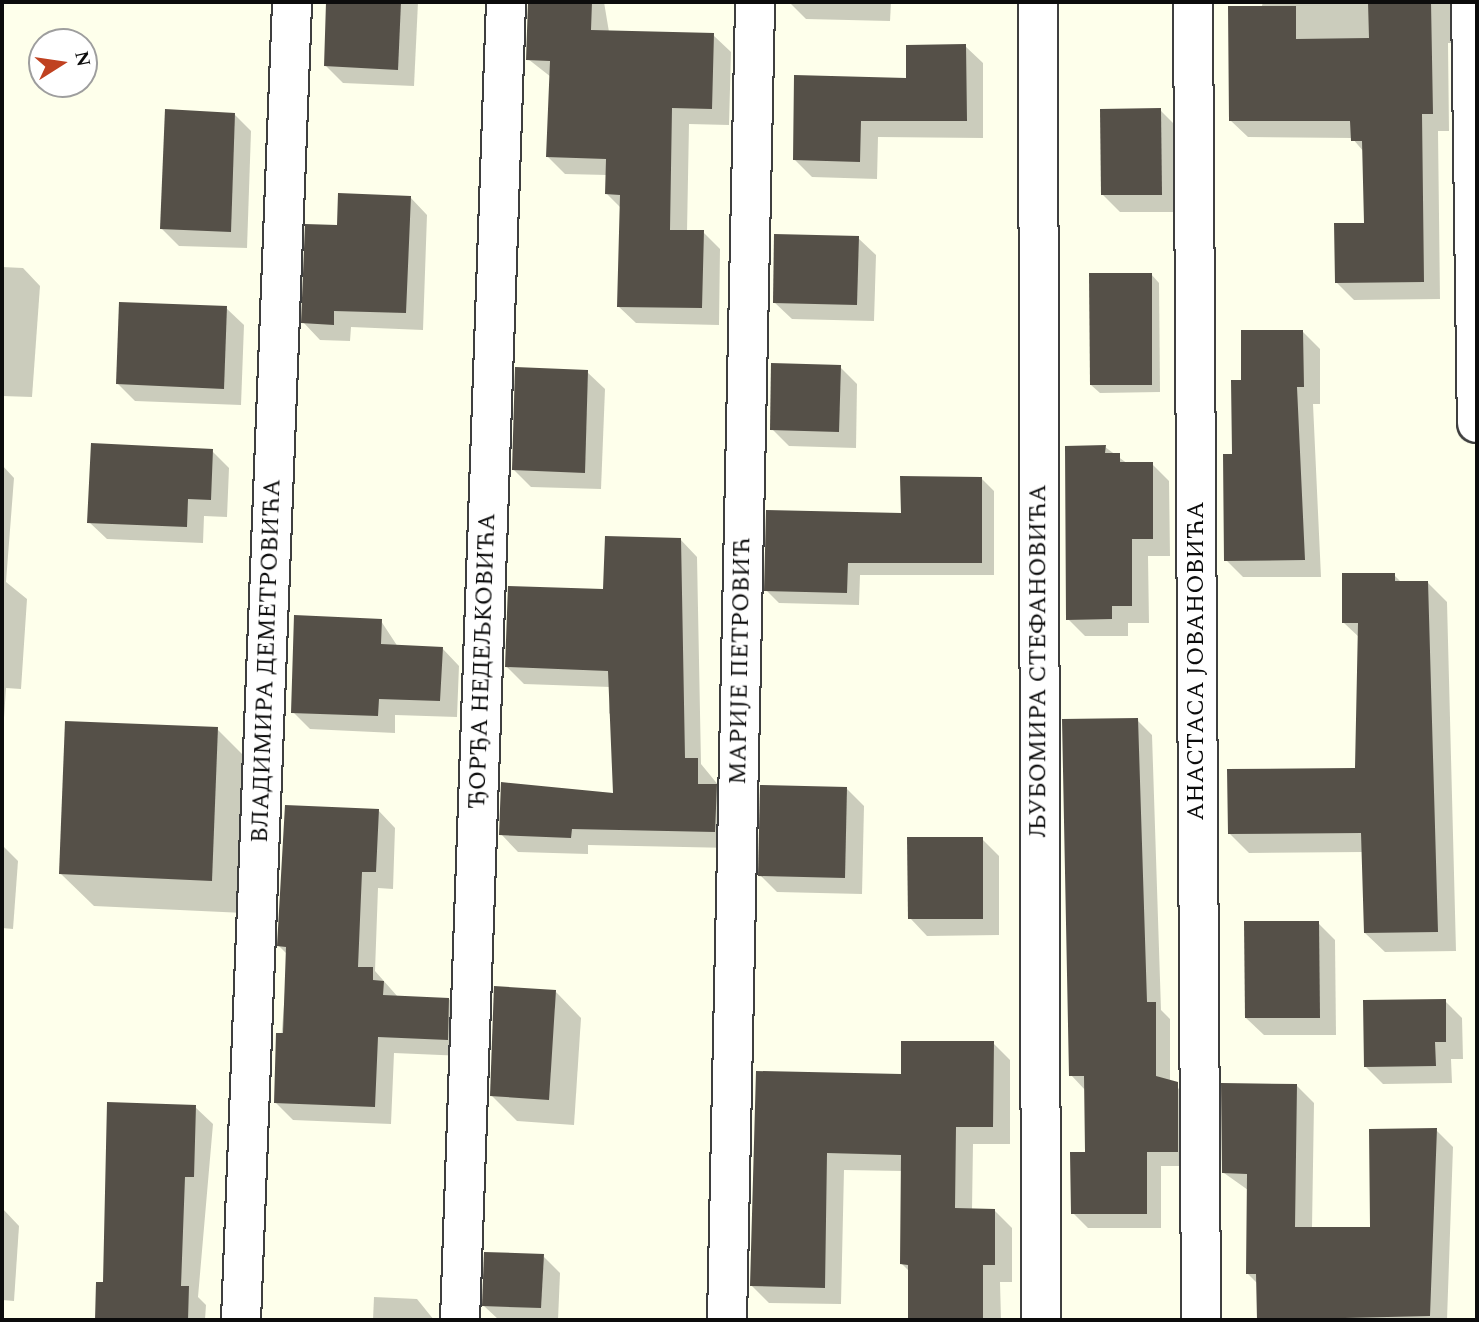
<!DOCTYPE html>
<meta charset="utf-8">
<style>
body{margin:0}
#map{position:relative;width:1479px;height:1322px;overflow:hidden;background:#feffeb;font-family:Spectral,serif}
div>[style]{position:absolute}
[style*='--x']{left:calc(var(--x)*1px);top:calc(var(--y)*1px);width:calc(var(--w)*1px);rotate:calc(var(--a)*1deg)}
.shadow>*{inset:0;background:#0003}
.building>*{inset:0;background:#555048}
.roads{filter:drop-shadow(2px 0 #3f3f3f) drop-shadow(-2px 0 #3f3f3f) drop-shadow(0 2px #3f3f3f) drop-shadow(0 -2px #3f3f3f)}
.street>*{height:38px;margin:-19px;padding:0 19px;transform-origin:19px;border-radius:19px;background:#fff}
span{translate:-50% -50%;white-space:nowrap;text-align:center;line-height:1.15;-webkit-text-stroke:7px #fff;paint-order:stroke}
.street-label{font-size:24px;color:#0c0c0c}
.frame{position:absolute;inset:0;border:4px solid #0c0c0c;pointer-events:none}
.north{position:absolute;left:28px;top:28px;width:70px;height:70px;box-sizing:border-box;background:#fff;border:2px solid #9e9e9e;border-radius:50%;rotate:78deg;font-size:19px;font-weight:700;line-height:28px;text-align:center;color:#0c0c0c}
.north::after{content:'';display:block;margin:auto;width:24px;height:32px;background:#c04120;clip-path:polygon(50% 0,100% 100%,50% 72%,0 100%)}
</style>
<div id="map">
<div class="shadow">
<div style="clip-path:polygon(329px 2px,418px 2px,414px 86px,343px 83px,326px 66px)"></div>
<div style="clip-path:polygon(529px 2px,604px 2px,609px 32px,713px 35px,731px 52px,729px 125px,689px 124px,687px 232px,703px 232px,720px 249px,719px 325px,636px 323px,618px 306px,621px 208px,607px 194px,607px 175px,565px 174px,548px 157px,551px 77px,528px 59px)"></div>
<div style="clip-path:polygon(789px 2px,891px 2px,890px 21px,806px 19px)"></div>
<div style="clip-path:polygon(1263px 2px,1457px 2px,1458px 43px,1448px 43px,1449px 131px,1438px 131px,1440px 299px,1354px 300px,1336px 282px,1366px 224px,1364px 152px,1352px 138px,1248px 137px,1230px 120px)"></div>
<div style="clip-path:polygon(965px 46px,983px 63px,983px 138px,878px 137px,877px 179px,812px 177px,794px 159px)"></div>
<div style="clip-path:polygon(1160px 110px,1177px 127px,1178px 212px,1120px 212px,1103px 195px)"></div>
<div style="clip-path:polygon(234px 114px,251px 131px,247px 248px,179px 246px,162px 229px)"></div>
<div style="clip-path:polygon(410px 197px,427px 215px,423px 330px,351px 327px,350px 341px,320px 340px,303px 322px,338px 227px)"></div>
<div style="clip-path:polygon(858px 238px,876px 255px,874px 321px,792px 319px,774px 302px)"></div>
<div style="clip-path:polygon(2px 267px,23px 268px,40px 286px,32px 397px,2px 396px)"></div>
<div style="clip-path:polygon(1151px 274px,1159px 283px,1160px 392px,1100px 393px,1091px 385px)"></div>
<div style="clip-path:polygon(226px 308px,244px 325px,241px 405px,135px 401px,118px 384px)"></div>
<div style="clip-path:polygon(1303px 332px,1320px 349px,1320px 404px,1313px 404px,1321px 577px,1243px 577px,1226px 560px,1243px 382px)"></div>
<div style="clip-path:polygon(840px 367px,857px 384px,856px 448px,789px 446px,772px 429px)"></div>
<div style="clip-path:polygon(587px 372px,605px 389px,601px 489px,531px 487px,513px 469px)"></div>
<div style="clip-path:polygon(1105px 447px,1128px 464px,1152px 464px,1169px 481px,1170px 556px,1148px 556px,1149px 623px,1128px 623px,1128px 636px,1085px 636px,1068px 619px)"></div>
<div style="clip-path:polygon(212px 451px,229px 468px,227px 517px,204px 516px,203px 543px,107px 539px,89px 522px)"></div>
<div style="clip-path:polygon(2px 465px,14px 478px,6px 582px,27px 599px,21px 689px,6px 688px,2px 748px)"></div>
<div style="clip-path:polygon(981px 478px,994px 491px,994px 575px,860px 575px,859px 605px,779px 603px,766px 590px)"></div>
<div style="clip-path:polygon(680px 539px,697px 557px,701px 764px,733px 803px,732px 848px,588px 845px,588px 854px,518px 852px,501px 834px,615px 795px,616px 721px,609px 713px,610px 687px,524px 684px,506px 666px)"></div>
<div style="clip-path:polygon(1394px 575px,1402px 583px,1428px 583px,1447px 602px,1456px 951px,1385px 952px,1365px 933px,1363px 852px,1249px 853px,1229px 833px,1357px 770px,1360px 638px,1344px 623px)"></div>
<div style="clip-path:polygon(381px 621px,398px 647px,442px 648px,459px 666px,457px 717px,395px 715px,395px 733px,310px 729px,293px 712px)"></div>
<div style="clip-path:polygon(1063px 720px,1137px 720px,1152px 735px,1161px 1010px,1170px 1019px,1170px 1082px,1192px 1099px,1192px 1166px,1161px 1166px,1161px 1228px,1088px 1228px,1073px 1213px,1086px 1154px,1086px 1091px,1071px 1075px)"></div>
<div style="clip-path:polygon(217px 729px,250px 762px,244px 913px,94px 906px,61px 874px)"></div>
<div style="clip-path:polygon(847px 789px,864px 806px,862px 894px,777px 892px,760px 875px)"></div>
<div style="clip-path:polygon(378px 810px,395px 828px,393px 889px,378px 888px,375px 971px,398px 997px,449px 999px,466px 1017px,464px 1056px,394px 1053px,391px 1124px,293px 1120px,276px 1103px,288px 955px,279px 946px)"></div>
<div style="clip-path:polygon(982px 839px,999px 856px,999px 935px,927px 936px,910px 918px)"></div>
<div style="clip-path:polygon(2px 845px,18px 861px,13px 929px,2px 928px)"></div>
<div style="clip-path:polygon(1318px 923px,1335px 940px,1336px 1035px,1264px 1035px,1246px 1018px)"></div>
<div style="clip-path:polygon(556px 992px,581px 1018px,574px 1125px,517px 1121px,491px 1095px)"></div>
<div style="clip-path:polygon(1445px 1001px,1462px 1018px,1463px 1059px,1451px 1059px,1452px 1083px,1383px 1084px,1366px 1067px)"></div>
<div style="clip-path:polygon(993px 1043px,1010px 1060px,1010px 1144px,973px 1144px,972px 1210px,995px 1211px,1012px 1228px,1012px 1282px,1000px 1282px,1001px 1320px,910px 1320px,910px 1272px,902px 1264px,903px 1171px,844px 1170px,841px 1304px,769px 1303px,751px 1285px,758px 1073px,903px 1076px)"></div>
<div style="clip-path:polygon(1297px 1086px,1314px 1103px,1312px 1228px,1372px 1228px,1436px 1130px,1453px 1147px,1447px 1320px,1259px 1320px,1258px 1284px,1248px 1274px,1248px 1190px,1224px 1173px)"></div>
<div style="clip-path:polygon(195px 1107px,213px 1124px,198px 1297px,206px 1305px,205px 1320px,96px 1320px,98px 1284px,104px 1284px)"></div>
<div style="clip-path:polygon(2px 1208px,19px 1226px,14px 1301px,2px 1300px)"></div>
<div style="clip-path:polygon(543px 1256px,560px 1273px,558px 1320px,499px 1320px,484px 1306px)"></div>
<div style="clip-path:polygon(374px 1297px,417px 1299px,434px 1320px,373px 1320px)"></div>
</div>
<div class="building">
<div style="clip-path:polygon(326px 2px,401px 2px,398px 70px,324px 66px)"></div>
<div style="clip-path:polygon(528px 2px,592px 2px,591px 30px,714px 33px,712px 109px,672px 108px,670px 230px,704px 230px,702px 308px,617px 307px,620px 195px,605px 194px,606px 159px,546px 157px,550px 61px,526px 60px)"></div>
<div style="clip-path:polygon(1368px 2px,1431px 2px,1433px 114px,1422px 114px,1424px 282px,1335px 283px,1334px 223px,1364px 223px,1362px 141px,1351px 141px,1350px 121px,1229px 121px,1228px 6px,1296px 6px,1296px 39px,1369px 38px)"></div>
<div style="clip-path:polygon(966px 44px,967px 121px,861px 121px,860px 162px,793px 160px,794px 75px,906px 78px,906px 45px)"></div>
<div style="clip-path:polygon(1161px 108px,1162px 195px,1101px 195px,1100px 109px)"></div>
<div style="clip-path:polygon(165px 109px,235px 113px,231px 232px,160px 229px)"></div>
<div style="clip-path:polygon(338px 193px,411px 196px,406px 313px,334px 311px,334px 325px,301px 323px,305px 224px,337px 225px)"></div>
<div style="clip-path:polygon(774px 234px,859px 236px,857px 305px,773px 303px)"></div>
<div style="clip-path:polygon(1089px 273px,1152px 273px,1152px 385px,1090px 385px)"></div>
<div style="clip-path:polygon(119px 302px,227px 306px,224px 389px,116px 384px)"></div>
<div style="clip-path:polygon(1241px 330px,1303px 330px,1304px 387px,1297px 387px,1305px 560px,1224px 561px,1223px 454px,1232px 454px,1231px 380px,1241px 380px)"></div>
<div style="clip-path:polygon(771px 363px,841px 365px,839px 432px,770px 430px)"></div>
<div style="clip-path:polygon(515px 367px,588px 370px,585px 473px,512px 470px)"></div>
<div style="clip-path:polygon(91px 443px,213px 449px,211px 500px,188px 499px,187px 527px,87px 523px)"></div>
<div style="clip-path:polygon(1106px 445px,1105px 453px,1120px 453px,1120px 462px,1153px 462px,1153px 539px,1132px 539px,1132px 606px,1112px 606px,1112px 619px,1066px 620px,1065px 446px)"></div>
<div style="clip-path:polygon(900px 476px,982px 477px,982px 563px,848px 563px,847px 593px,764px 591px,766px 510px,901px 513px)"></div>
<div style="clip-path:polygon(605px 536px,681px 538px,685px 758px,698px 758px,698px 784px,717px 784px,715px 832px,572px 829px,571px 838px,499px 835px,501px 782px,613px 793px,608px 671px,505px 667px,508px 586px,603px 589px)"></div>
<div style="clip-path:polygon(1342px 573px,1395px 573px,1395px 581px,1428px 581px,1438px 932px,1364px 933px,1361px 833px,1228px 834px,1227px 769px,1355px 768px,1358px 623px,1342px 623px)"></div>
<div style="clip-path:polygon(294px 615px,382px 619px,381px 644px,443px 647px,440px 701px,379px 699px,378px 716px,291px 713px)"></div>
<div style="clip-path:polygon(1138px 718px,1147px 1002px,1156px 1002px,1156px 1076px,1178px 1082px,1178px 1152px,1147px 1152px,1147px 1214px,1071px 1214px,1070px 1152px,1085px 1152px,1084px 1076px,1069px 1076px,1062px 719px)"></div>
<div style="clip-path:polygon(65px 721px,218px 727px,212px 881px,59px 874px)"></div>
<div style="clip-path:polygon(760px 785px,847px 787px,845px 878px,758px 876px)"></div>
<div style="clip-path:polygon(285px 805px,379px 809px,376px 872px,362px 872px,358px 967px,373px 967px,373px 980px,384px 981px,383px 995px,449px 998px,448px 1040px,378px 1037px,375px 1107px,274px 1103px,276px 1033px,283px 1033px,286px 947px,277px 946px)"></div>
<div style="clip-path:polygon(907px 837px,983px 837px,983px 919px,908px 919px)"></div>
<div style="clip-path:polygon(1244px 921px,1319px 921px,1320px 1018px,1245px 1018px)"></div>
<div style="clip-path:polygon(494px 986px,556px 990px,549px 1100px,490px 1096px)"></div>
<div style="clip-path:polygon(1446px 999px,1446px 1042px,1435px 1042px,1436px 1066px,1364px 1067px,1363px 1000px)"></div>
<div style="clip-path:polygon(901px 1041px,994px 1041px,993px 1127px,956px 1127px,955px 1208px,995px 1209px,995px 1265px,983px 1265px,983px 1320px,908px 1320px,908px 1265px,900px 1264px,901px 1155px,827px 1153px,825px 1288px,750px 1286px,756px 1071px,901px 1074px)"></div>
<div style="clip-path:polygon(1221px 1083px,1297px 1084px,1295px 1227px,1370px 1227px,1369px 1129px,1437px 1128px,1430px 1316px,1257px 1320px,1256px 1274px,1246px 1274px,1247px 1174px,1222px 1173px)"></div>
<div style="clip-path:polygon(107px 1102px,196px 1105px,194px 1177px,185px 1177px,181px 1286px,189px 1286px,188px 1320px,95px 1320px,96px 1282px,103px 1282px)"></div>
<div style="clip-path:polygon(484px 1252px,544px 1254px,541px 1308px,482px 1306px)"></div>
</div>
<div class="roads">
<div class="street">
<div style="--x:1038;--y:2;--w:1318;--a:89.87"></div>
<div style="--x:1193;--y:2;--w:1318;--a:89.65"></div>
<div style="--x:1471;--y:2;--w:421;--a:89.2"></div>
<div style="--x:241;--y:1320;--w:1319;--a:-87.78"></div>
<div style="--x:460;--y:1320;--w:1319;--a:-88"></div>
<div style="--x:727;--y:1320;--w:1318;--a:-88.78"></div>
</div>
</div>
<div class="street-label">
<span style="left:267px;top:661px;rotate:-88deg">ВЛАДИМИРА ДЕМЕТРОВИЋА</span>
<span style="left:483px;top:661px;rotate:-88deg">ЂОРЂА НЕДЕЉКОВИЋА</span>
<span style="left:741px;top:661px;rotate:-89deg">МАРИЈЕ ПЕТРОВИЋ</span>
<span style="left:1039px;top:661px;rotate:-90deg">ЉУБОМИРА СТЕФАНОВИЋА</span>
<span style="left:1197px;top:661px;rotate:-90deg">АНАСТАСА ЈОВАНОВИЋА</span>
</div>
<div class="frame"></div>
<div class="north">N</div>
</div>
